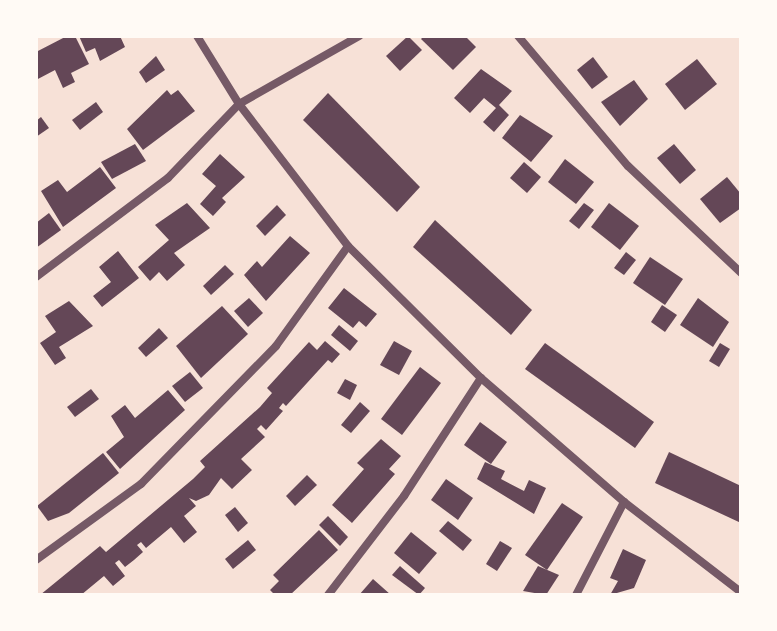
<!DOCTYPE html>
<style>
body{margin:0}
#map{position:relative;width:777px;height:631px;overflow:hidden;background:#f7e1d7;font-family:"Asap Condensed",sans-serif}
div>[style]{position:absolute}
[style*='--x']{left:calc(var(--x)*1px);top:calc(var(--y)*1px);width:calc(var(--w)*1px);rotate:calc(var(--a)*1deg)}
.building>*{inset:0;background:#644757}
.minor>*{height:8px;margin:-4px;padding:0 4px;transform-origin:4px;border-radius:4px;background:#755966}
span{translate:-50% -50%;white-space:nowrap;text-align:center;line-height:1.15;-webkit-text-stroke:7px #fffaf5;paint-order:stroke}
.frame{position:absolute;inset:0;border:38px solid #fffaf5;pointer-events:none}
</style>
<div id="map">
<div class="building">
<div style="clip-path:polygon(67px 36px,75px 36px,89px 64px,71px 73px,75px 82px,63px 88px,55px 70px,36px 80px,36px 52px)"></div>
<div style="clip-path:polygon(79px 36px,120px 36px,125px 47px,100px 61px,95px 48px,86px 52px)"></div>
<div style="clip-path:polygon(408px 36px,422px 50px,400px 71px,386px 56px)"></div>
<div style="clip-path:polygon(424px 36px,465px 36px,476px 47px,453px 70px,421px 39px)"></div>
<div style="clip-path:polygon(156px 56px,165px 70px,146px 83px,139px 72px)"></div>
<div style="clip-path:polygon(593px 57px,608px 77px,592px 89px,577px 70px)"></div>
<div style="clip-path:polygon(697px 59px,717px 84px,685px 110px,665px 84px)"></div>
<div style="clip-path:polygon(481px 69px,512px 91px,499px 105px,509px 115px,494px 132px,483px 122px,496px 108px,484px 98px,470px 113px,454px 98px)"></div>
<div style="clip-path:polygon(634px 80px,648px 99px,620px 126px,601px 102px)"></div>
<div style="clip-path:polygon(167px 90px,171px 95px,178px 90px,195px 111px,143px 150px,127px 129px)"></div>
<div style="clip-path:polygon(328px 93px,420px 187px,397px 212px,303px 120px)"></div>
<div style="clip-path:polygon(96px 102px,103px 112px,80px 130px,72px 120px)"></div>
<div style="clip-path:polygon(520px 115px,553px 136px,531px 162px,502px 138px)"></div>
<div style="clip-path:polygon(41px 117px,49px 128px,36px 137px,36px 121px)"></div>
<div style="clip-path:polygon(135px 144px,146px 161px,112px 179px,101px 162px)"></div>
<div style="clip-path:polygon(674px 144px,696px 170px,680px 184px,657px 158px)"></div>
<div style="clip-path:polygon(220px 154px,245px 177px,222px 198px,226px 202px,213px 216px,200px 204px,216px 186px,202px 174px)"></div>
<div style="clip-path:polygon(565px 159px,594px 182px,576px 204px,548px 182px)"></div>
<div style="clip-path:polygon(524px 162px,541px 177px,527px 193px,510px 178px)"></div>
<div style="clip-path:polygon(100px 167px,116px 188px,63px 227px,41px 191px,58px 180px,67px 192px)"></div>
<div style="clip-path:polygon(727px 177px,741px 194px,741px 208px,720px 223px,700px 199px)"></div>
<div style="clip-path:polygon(187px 203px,210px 228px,174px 253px,185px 265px,167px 281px,159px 272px,150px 281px,138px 267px,169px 240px,155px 225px)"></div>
<div style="clip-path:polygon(584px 203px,594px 210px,579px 229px,569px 221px)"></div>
<div style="clip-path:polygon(609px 203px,639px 226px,620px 250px,591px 227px)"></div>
<div style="clip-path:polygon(277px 205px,286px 215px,265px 236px,256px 226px)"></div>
<div style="clip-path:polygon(49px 213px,61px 230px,36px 248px,36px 223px)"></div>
<div style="clip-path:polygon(435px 220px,532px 310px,511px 335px,413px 247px)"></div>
<div style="clip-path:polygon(290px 236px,310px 253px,266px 301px,244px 275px,257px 261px,262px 267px)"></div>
<div style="clip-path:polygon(118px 251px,139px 278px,102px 307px,93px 296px,111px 282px,99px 267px)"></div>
<div style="clip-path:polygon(626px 252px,636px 260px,624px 275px,614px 268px)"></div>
<div style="clip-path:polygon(650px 257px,683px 279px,665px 305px,633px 283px)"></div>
<div style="clip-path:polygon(225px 265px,234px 274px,211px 295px,203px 286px)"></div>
<div style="clip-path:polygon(344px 288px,377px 314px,366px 327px,359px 321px,353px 328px,328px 308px)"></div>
<div style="clip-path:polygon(249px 298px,263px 313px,248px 327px,234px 311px)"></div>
<div style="clip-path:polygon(698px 298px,729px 322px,713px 347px,680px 325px)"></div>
<div style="clip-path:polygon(69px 301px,93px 326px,59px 347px,66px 358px,55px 365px,40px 343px,56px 332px,45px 316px)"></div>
<div style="clip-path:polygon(662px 305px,677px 315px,665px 332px,651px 322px)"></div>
<div style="clip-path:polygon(222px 306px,248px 334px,201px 378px,176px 346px)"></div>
<div style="clip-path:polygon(339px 325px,358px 341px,350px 351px,331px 335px)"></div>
<div style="clip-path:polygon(159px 328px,168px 338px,146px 357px,138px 348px)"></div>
<div style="clip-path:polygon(325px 341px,340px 354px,332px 363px,328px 360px,286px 406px,283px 403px,279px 408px,283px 411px,266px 430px,261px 425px,257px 429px,265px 437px,241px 459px,252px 470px,232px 489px,221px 478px,209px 495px,196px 501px,189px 498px,196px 506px,184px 516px,197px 532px,184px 543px,171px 527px,146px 548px,141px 542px,137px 545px,143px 552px,134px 560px,125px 567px,119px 560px,115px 563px,125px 576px,113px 586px,104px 576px,81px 595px,40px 595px,100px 546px,106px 552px,193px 479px,205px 467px,200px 461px,260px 407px,272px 393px,267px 388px,309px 342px,317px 350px)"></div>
<div style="clip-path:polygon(394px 341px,412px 351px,399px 375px,380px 365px)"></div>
<div style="clip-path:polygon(545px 343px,654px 422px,635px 448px,525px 369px)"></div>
<div style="clip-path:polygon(720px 343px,730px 349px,719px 367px,709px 361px)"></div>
<div style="clip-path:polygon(420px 367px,441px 383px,402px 435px,381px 419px)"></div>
<div style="clip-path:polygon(190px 372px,203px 388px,185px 402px,172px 386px)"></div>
<div style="clip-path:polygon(345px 379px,357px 385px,350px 400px,337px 393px)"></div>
<div style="clip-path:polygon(91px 389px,99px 399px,75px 417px,67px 407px)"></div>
<div style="clip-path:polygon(168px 390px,185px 410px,120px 469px,106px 452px,124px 437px,111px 416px,125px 405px,135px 418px)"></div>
<div style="clip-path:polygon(360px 402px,370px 411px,351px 433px,341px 425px)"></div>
<div style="clip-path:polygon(480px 422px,507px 442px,491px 464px,464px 445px)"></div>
<div style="clip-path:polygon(381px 439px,401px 456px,389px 469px,395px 474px,352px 523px,332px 505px,364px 469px,357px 463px)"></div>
<div style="clip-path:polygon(669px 452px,741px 486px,741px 523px,655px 483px)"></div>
<div style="clip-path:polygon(103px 453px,119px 473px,69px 513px,48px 521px,37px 506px)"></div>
<div style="clip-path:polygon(485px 462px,505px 471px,501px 479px,524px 491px,529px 480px,546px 488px,534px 514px,477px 479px)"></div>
<div style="clip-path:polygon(307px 475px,317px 485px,295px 506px,286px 496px)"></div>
<div style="clip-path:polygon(446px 479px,473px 498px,458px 520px,431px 500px)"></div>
<div style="clip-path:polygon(562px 503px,583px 517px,547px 570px,525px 555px)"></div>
<div style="clip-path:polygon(235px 507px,248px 523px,238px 532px,225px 515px)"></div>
<div style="clip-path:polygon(328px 516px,348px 537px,340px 546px,319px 525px)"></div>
<div style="clip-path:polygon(448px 521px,472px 540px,463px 551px,439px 531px)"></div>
<div style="clip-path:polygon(319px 530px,338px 550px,290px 595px,275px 595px,270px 590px,279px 581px,273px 575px)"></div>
<div style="clip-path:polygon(411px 532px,437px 553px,419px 574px,394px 553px)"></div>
<div style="clip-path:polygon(248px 540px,256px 550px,233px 569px,225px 559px)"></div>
<div style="clip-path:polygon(500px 541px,512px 548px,497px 571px,486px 564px)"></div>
<div style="clip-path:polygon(623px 549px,646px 560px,634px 588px,610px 595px,618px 581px,610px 578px)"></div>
<div style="clip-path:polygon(400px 566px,425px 588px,419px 595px,392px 575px)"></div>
<div style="clip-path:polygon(538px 566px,559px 575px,546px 595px,523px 591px)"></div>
<div style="clip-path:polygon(373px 579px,391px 595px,359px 595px)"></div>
</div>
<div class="minor">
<div style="--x:197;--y:36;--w:80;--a:58.3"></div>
<div style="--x:239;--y:104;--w:179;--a:52.5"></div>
<div style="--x:348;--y:246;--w:187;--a:44.8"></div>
<div style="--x:481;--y:378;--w:189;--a:40.9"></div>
<div style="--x:624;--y:502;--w:148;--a:37.6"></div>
<div style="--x:518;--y:36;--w:170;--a:49.8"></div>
<div style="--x:628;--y:166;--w:156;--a:43.4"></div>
<div style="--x:36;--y:277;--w:165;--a:-36.9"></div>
<div style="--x:168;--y:178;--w:103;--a:-46.2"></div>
<div style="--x:239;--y:104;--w:138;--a:-29.5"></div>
<div style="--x:36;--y:560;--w:130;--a:-35.9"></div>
<div style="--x:141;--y:484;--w:193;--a:-45.6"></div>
<div style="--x:276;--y:346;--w:123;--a:-54.2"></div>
<div style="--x:328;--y:595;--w:125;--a:-52.5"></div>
<div style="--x:404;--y:496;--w:141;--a:-56.9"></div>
<div style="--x:576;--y:595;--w:105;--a:-62.7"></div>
</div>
<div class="frame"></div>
</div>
